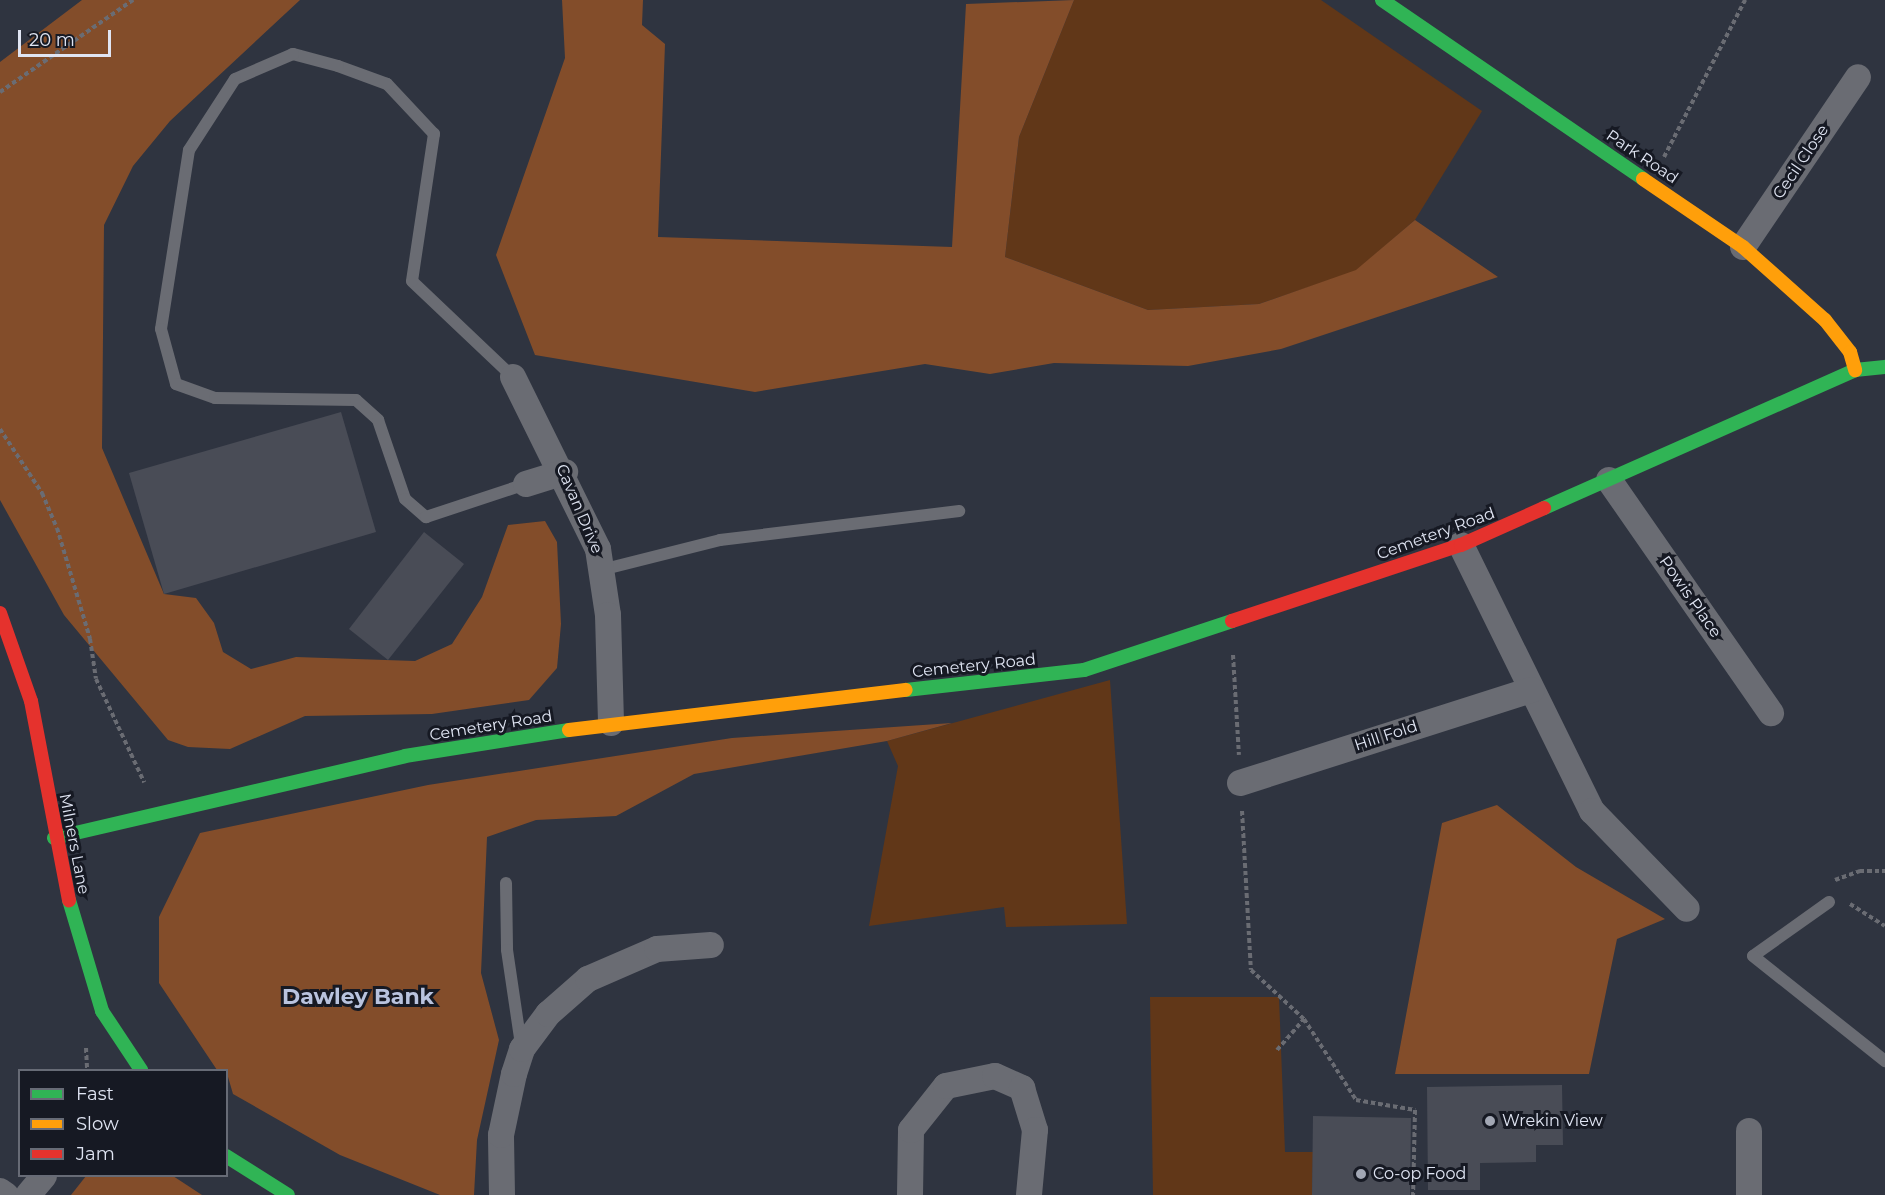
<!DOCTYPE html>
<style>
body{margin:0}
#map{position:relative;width:1885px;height:1195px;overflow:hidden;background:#2f3440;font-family:Montserrat,sans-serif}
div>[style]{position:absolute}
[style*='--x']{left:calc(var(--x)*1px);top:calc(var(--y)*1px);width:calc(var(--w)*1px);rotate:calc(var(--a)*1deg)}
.green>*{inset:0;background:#613718}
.forest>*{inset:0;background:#834d2a}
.building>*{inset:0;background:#494c56}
.path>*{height:4px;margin-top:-2px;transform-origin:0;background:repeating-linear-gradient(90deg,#6a6c73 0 4.5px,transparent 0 7.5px)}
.lane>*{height:12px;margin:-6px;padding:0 6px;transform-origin:6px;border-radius:6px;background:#6a6c73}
.street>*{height:26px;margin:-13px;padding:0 13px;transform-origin:13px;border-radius:13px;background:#6a6c73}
.fast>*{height:14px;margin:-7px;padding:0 7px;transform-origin:7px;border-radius:7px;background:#30b455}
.slow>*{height:14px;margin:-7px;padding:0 7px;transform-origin:7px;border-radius:7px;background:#ff9f0a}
.jam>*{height:14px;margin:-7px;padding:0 7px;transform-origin:7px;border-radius:7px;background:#e5322d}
.dots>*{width:16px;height:16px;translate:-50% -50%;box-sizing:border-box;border:3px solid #161923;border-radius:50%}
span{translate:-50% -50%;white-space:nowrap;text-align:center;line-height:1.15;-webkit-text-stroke:6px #161923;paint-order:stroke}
.street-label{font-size:16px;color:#e0e5f3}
.poi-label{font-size:16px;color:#e0e5f3}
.left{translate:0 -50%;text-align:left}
.district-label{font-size:22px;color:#b9c3de;font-weight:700}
.legend{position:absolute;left:18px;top:1069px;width:210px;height:108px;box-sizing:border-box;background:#161923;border:2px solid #676b76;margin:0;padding:8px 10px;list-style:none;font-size:18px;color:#e0e5f3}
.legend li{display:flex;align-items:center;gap:12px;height:30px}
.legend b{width:30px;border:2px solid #676b76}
.scale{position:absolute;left:18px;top:30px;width:93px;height:27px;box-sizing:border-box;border:3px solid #e0e5f3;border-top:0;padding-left:8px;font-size:18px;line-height:21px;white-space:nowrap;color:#e0e5f3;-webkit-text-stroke:4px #161923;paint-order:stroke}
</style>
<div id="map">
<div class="green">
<div style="clip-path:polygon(1074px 0,1321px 0,1482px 111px,1415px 220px,1356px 271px,1259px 304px,1148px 310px,1005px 257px,1019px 137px)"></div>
<div style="clip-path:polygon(1110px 680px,1127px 924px,1006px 927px,1004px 907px,869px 926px,898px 766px,887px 741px)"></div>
<div style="clip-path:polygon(1150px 997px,1279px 997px,1285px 1152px,1313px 1152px,1312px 1195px,1153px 1195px)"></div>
</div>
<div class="forest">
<div style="clip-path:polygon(82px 0,300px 0,170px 121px,133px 166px,104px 225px,102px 448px,164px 594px,196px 598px,214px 623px,223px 652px,251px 669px,296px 657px,415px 661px,452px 644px,482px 597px,508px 525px,545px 521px,557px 542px,561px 624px,557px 668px,529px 700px,432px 714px,305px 716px,230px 749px,188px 747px,168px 740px,64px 615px,0 500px,0 62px)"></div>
<div style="clip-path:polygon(562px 0,643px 0,642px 25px,665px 44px,658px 237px,952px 247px,966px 4px,1074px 0,1019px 137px,1005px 257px,1148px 310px,1259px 304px,1356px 270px,1415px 220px,1498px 277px,1281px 349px,1188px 366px,1054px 363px,990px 374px,925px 364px,755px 392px,535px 355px,496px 255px,565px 58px)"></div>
<div style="clip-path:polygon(952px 723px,887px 741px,694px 774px,616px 816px,536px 820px,487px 837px,481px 973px,499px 1040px,477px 1140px,474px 1195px,440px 1195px,340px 1155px,233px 1094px,226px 1070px,217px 1070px,159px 983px,159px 917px,200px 833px,428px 785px,732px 738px)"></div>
<div style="clip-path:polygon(1497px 805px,1576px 867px,1665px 919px,1617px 939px,1589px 1074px,1395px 1074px,1442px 823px)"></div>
<div style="clip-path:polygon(86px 1176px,173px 1176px,202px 1195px,71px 1195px)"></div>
</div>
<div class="building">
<div style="clip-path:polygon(341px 412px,376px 532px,164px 594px,129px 473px)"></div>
<div style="clip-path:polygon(424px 532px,464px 564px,388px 660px,349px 629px)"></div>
<div style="clip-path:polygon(1562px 1085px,1563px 1145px,1536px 1145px,1536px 1162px,1480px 1163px,1480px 1190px,1428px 1190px,1427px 1087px)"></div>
<div style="clip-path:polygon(1313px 1116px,1411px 1118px,1410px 1195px,1312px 1195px)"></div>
</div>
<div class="path">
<div style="--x:0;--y:92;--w:162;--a:-34.7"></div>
<div style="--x:1664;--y:157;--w:177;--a:-62.7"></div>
<div style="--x:0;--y:429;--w:77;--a:56.7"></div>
<div style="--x:42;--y:493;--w:38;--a:67"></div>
<div style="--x:57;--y:528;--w:116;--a:73.4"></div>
<div style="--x:90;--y:639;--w:40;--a:81.5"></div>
<div style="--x:96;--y:679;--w:114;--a:65"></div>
<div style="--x:1233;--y:655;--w:100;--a:86.6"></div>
<div style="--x:1242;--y:811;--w:159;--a:86.8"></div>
<div style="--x:1251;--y:970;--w:72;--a:42.8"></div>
<div style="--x:1835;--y:880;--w:27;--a:-20"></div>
<div style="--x:1860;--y:871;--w:25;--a:0"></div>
<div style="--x:1850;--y:904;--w:41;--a:32.2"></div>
<div style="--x:86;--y:1048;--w:22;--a:87"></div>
<div style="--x:1277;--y:1050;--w:41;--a:-48.9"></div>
<div style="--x:1304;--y:1019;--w:96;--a:57.3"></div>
<div style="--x:1356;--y:1100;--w:60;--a:9.6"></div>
<div style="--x:1415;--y:1110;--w:85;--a:91.3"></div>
</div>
<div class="lane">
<div style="--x:513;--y:377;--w:139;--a:-136.5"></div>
<div style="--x:412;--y:281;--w:149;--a:-81.5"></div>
<div style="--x:434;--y:134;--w:69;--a:-133.2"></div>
<div style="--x:387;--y:84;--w:52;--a:-159.8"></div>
<div style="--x:338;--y:66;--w:47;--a:-165.1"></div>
<div style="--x:293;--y:54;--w:63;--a:156.7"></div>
<div style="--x:235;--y:79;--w:85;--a:122.9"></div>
<div style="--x:189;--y:150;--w:181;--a:98.9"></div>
<div style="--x:161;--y:329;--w:57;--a:74.7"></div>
<div style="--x:176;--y:384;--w:41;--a:19.7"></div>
<div style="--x:215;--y:398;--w:141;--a:0.8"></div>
<div style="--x:356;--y:400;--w:30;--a:42"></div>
<div style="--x:378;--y:420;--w:83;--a:71.1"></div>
<div style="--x:405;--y:499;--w:28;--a:41"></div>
<div style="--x:426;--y:517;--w:105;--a:-18.3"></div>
<div style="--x:601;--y:570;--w:123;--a:-14.1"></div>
<div style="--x:720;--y:540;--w:241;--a:-6.9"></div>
<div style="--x:506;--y:883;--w:67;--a:89.1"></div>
<div style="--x:507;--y:950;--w:96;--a:81.6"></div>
<div style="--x:1829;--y:902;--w:93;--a:144.6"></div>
<div style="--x:1753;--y:956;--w:169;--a:38.5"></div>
</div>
<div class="street">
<div style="--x:1743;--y:247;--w:205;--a:-55.9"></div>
<div style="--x:513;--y:377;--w:192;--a:63.7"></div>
<div style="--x:598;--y:549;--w:67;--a:81.4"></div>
<div style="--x:608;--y:615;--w:108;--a:88.4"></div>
<div style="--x:1609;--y:480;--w:284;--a:55.2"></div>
<div style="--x:526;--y:484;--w:41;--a:-17.1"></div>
<div style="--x:1461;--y:545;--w:297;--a:63.8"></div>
<div style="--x:1592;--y:811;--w:136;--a:45.9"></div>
<div style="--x:1240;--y:783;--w:306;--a:-17.7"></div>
<div style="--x:1749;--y:1131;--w:64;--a:90"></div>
<div style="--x:0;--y:1191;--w:7;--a:34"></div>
<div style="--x:28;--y:1195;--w:25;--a:-50"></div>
<div style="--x:502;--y:1195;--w:60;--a:-91"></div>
<div style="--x:501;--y:1135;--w:62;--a:-78"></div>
<div style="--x:514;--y:1074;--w:26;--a:-72"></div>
<div style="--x:522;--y:1049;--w:44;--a:-53.4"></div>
<div style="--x:548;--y:1014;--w:53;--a:-41.2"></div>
<div style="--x:588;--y:979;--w:75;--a:-23.5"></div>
<div style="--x:657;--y:949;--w:54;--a:-4.2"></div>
<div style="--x:910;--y:1195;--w:65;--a:-89.1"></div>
<div style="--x:911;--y:1130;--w:56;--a:-51.5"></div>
<div style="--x:946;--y:1086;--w:50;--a:-11.5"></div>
<div style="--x:995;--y:1076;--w:30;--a:24"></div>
<div style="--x:1022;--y:1088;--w:44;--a:72.8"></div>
<div style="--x:1035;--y:1130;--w:65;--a:95.3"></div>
</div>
<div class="fast">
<div style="--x:1382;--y:0;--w:316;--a:34.4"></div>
<div style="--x:1544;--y:508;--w:340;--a:-23.9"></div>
<div style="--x:1855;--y:370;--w:30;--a:-6"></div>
<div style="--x:906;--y:690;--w:179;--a:-6.4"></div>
<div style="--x:1084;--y:670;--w:156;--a:-18.3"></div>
<div style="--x:54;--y:838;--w:360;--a:-13.1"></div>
<div style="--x:405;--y:756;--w:166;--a:-9"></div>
<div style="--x:69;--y:900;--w:116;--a:73.4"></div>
<div style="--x:102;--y:1011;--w:71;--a:56.5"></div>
<div style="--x:226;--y:1156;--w:73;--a:32.2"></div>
</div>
<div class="slow">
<div style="--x:1643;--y:179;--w:121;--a:34.2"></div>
<div style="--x:1743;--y:247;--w:110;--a:41.7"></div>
<div style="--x:1825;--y:320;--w:41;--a:52"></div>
<div style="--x:1850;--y:352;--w:19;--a:74"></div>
<div style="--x:569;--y:730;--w:339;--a:-6.8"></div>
</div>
<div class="jam">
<div style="--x:0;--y:613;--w:93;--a:70.6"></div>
<div style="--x:31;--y:701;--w:203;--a:79.2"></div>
<div style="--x:1232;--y:621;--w:241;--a:-18.4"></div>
<div style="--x:1461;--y:545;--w:91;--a:-24"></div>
</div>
<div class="dots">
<div style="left:1490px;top:1121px;background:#a2a7b4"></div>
<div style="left:1361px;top:1174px;background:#a2a7b4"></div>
</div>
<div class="street-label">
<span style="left:1642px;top:157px;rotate:34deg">Park Road</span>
<span style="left:1801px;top:162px;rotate:-56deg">Cecil Close</span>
<span style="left:579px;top:509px;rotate:67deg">Cavan Drive</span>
<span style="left:1436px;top:534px;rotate:-20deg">Cemetery Road</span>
<span style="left:1690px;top:597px;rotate:55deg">Powis Place</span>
<span style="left:974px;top:666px;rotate:-6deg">Cemetery Road</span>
<span style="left:491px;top:726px;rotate:-9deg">Cemetery Road</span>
<span style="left:1386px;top:736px;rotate:-18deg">Hill Fold</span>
<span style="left:74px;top:844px;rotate:79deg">Milners Lane</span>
</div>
<div class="poi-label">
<span class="left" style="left:1502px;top:1121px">Wrekin View</span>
<span class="left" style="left:1373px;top:1174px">Co-op Food</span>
</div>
<div class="district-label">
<span style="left:358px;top:997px">Dawley Bank</span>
</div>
<ul class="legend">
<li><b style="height:8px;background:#30b455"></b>Fast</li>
<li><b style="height:8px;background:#ff9f0a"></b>Slow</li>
<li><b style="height:8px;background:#e5322d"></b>Jam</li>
</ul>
<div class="scale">20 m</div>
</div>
